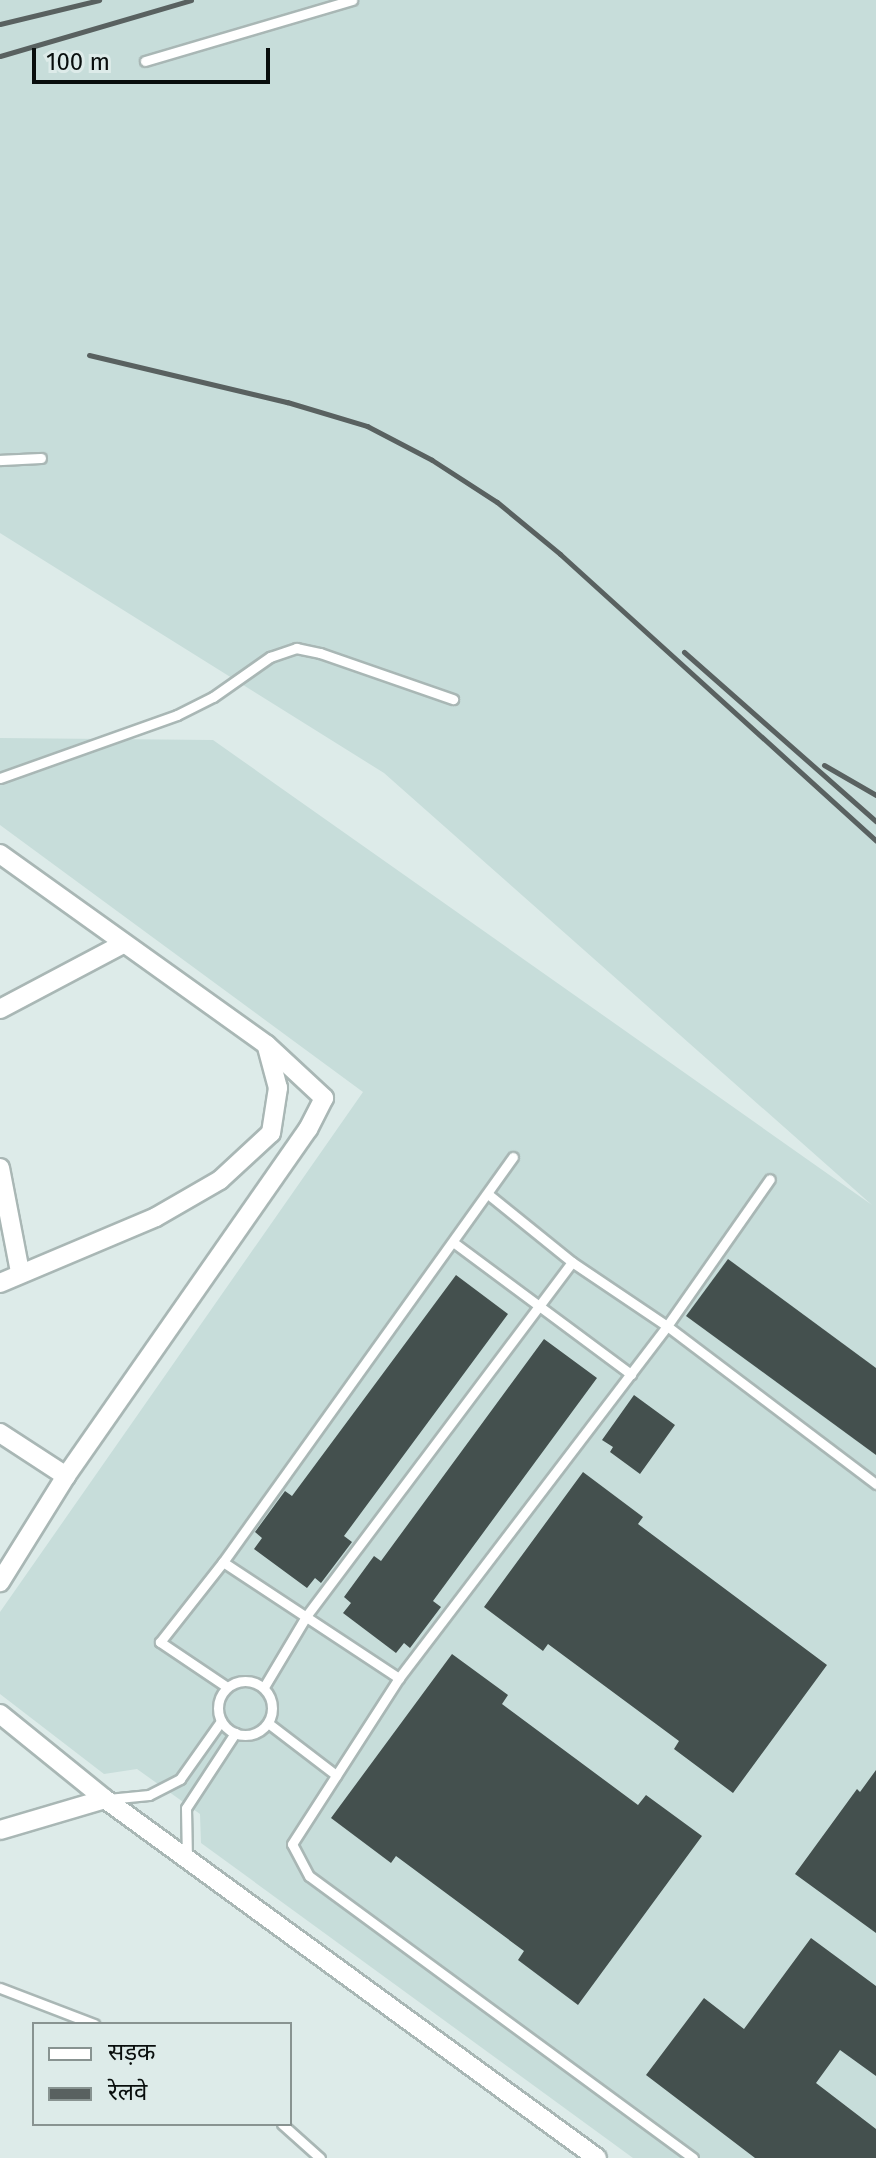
<!DOCTYPE html>
<meta charset="utf-8">
<style>
body{margin:0}
#map{position:relative;width:876px;height:2158px;overflow:hidden;background:#ddebe9;font-family:"Fira Sans","Noto Sans Devanagari",sans-serif}
div>[style]{position:absolute}
[style*='--x']{left:calc(var(--x)*1px);top:calc(var(--y)*1px);width:calc(var(--w)*1px);rotate:calc(var(--a)*1deg)}
.built>*{inset:0;background:#c7ddda}
.building>*{inset:0;background:#44504e}
.roads{filter:drop-shadow(2px 0 #a9b7b5) drop-shadow(-2px 0 #a9b7b5) drop-shadow(0 2px #a9b7b5) drop-shadow(0 -2px #a9b7b5)}
.service>*{height:9px;margin:-4.5px;padding:0 4.5px;transform-origin:4.5px;border-radius:4.5px;background:#fff}
.service>.ring{margin:-4.5px;padding:0;box-sizing:content-box;background:none;border:9px solid #fff;border-radius:50%}
.minor>*{height:18px;margin:-9px;padding:0 9px;transform-origin:9px;border-radius:9px;background:#fff}
.rail>*{height:5px;margin:-2.5px;padding:0 2.5px;transform-origin:2.5px;border-radius:2.5px;background:#596160}
span{translate:-50% -50%;white-space:nowrap;text-align:center;line-height:1.15;-webkit-text-stroke:8px #ddebe9;paint-order:stroke}
.legend{position:absolute;left:32px;top:2022px;width:260px;height:104px;box-sizing:border-box;background:#ddebe9;border:2px solid #889391;margin:0;padding:10px 14px;list-style:none;font-size:24px;color:#090e0d}
.legend li{display:flex;align-items:center;gap:16px;height:40px}
.legend b{width:40px;border:2px solid #889391}
.scale{position:absolute;left:32px;top:48px;width:238px;height:36px;box-sizing:border-box;border:4px solid #090e0d;border-top:0;padding-left:10px;font-size:24px;line-height:28px;white-space:nowrap;color:#090e0d;-webkit-text-stroke:6px #ddebe9;paint-order:stroke}
</style>
<div id="map">
<div class="built">
<div style="clip-path:polygon(0 0,876px 0,876px 2158px,633px 2158px,201px 1843px,200px 1814px,137px 1769px,104px 1774px,0 1694px,0 1612px,363px 1092px,0 825px,0 738px,213px 740px,872px 1205px,384px 773px,0 533px)"></div>
</div>
<div class="building">
<div style="clip-path:polygon(728px 1259px,876px 1368px,876px 1455px,686px 1316px)"></div>
<div style="clip-path:polygon(456px 1275px,508px 1314px,344px 1536px,352px 1542px,321px 1583px,315px 1578px,307px 1588px,254px 1549px,262px 1538px,255px 1532px,285px 1491px,292px 1496px)"></div>
<div style="clip-path:polygon(544px 1339px,597px 1378px,433px 1601px,441px 1607px,410px 1648px,404px 1643px,396px 1653px,343px 1613px,351px 1603px,344px 1597px,374px 1556px,381px 1561px)"></div>
<div style="clip-path:polygon(634px 1395px,675px 1425px,640px 1474px,610px 1452px,613px 1447px,602px 1440px)"></div>
<div style="clip-path:polygon(583px 1472px,643px 1517px,638px 1524px,827px 1665px,733px 1793px,674px 1749px,679px 1741px,548px 1644px,543px 1651px,484px 1607px)"></div>
<div style="clip-path:polygon(452px 1654px,508px 1695px,502px 1704px,638px 1805px,646px 1795px,702px 1836px,578px 2005px,518px 1960px,524px 1951px,396px 1856px,391px 1863px,331px 1818px)"></div>
<div style="clip-path:polygon(876px 1770px,876px 1933px,795px 1874px,857px 1789px,860px 1792px)"></div>
<div style="clip-path:polygon(811px 1938px,876px 1986px,876px 2076px,840px 2050px,816px 2083px,876px 2129px,876px 2158px,755px 2158px,646px 2075px,704px 1998px,744px 2029px)"></div>
</div>
<div class="roads">
<div class="service">
<div style="--x:145;--y:61;--w:216;--a:-16.4"></div>
<div style="--x:0;--y:460;--w:41;--a:-2.8"></div>
<div style="--x:0;--y:778;--w:188;--a:-19.6"></div>
<div style="--x:177;--y:715;--w:40;--a:-26.6"></div>
<div style="--x:213;--y:697;--w:70;--a:-35.1"></div>
<div style="--x:270;--y:657;--w:28;--a:-19"></div>
<div style="--x:296;--y:648;--w:25;--a:12"></div>
<div style="--x:320;--y:653;--w:141;--a:19.1"></div>
<div style="--x:488;--y:1194;--w:108;--a:39"></div>
<div style="--x:572;--y:1262;--w:115;--a:34"></div>
<div style="--x:667;--y:1326;--w:262;--a:37.1"></div>
<div style="--x:453;--y:1242;--w:222;--a:36.6"></div>
<div style="--x:223;--y:1562;--w:498;--a:-54.4"></div>
<div class="ring" style="left:218px;top:1681px;width:45px;height:45px"></div>
<div style="--x:227;--y:1687;--w:81;--a:-146.1"></div>
<div style="--x:160;--y:1642;--w:102;--a:-51.8"></div>
<div style="--x:223;--y:1562;--w:211;--a:33.4"></div>
<div style="--x:264;--y:1687;--w:84;--a:-59.2"></div>
<div style="--x:307;--y:1615;--w:441;--a:-53.1"></div>
<div style="--x:268;--y:1723;--w:86;--a:37.4"></div>
<div style="--x:108;--y:1799;--w:41;--a:-5.6"></div>
<div style="--x:149;--y:1795;--w:35;--a:-27"></div>
<div style="--x:180;--y:1779;--w:71;--a:-54.7"></div>
<div style="--x:187;--y:1860;--w:52;--a:-91.1"></div>
<div style="--x:186;--y:1808;--w:90;--a:-56.8"></div>
<div style="--x:0;--y:1988;--w:101;--a:21"></div>
<div style="--x:282;--y:2124;--w:51;--a:41.8"></div>
<div style="--x:693;--y:2158;--w:476;--a:-143.7"></div>
<div style="--x:309;--y:1876;--w:36;--a:-118"></div>
<div style="--x:292;--y:1844;--w:197;--a:-57.2"></div>
<div style="--x:399;--y:1678;--w:442;--a:-52.7"></div>
<div style="--x:667;--y:1326;--w:179;--a:-55"></div>
</div>
<div class="minor">
<div style="--x:0;--y:854;--w:328;--a:35.6"></div>
<div style="--x:267;--y:1045;--w:78;--a:42.9"></div>
<div style="--x:324;--y:1098;--w:35;--a:117"></div>
<div style="--x:308;--y:1129;--w:423;--a:124.9"></div>
<div style="--x:66;--y:1476;--w:125;--a:121.9"></div>
<div style="--x:0;--y:1009;--w:139;--a:-27.9"></div>
<div style="--x:0;--y:1168;--w:106;--a:79.1"></div>
<div style="--x:0;--y:1283;--w:169;--a:-22.9"></div>
<div style="--x:156;--y:1217;--w:74;--a:-30"></div>
<div style="--x:220;--y:1180;--w:69;--a:-42.7"></div>
<div style="--x:271;--y:1133;--w:46;--a:-81.2"></div>
<div style="--x:278;--y:1088;--w:42;--a:-105"></div>
<div style="--x:0;--y:1433;--w:79;--a:33.1"></div>
<div style="--x:0;--y:1714;--w:135;--a:39"></div>
<div style="--x:105;--y:1799;--w:609;--a:36.12"></div>
<div style="--x:0;--y:1830;--w:109;--a:-16.4"></div>
</div>
</div>
<div class="rail">
<div style="--x:0;--y:24;--w:102;--a:-13.6"></div>
<div style="--x:0;--y:56;--w:199;--a:-16.3"></div>
<div style="--x:89;--y:355;--w:204;--a:13.4"></div>
<div style="--x:287;--y:402;--w:84;--a:16.7"></div>
<div style="--x:367;--y:426;--w:73;--a:27.6"></div>
<div style="--x:432;--y:460;--w:77;--a:32.9"></div>
<div style="--x:497;--y:502;--w:82;--a:39.5"></div>
<div style="--x:560;--y:554;--w:427;--a:42.2"></div>
<div style="--x:684;--y:652;--w:256;--a:41.4"></div>
<div style="--x:824;--y:765;--w:60;--a:30"></div>
</div>
<ul class="legend">
<li><b style="height:10px;background:#fff"></b>सड़क</li>
<li><b style="height:10px;background:#596160"></b>रेलवे</li>
</ul>
<div class="scale">100 m</div>
</div>
